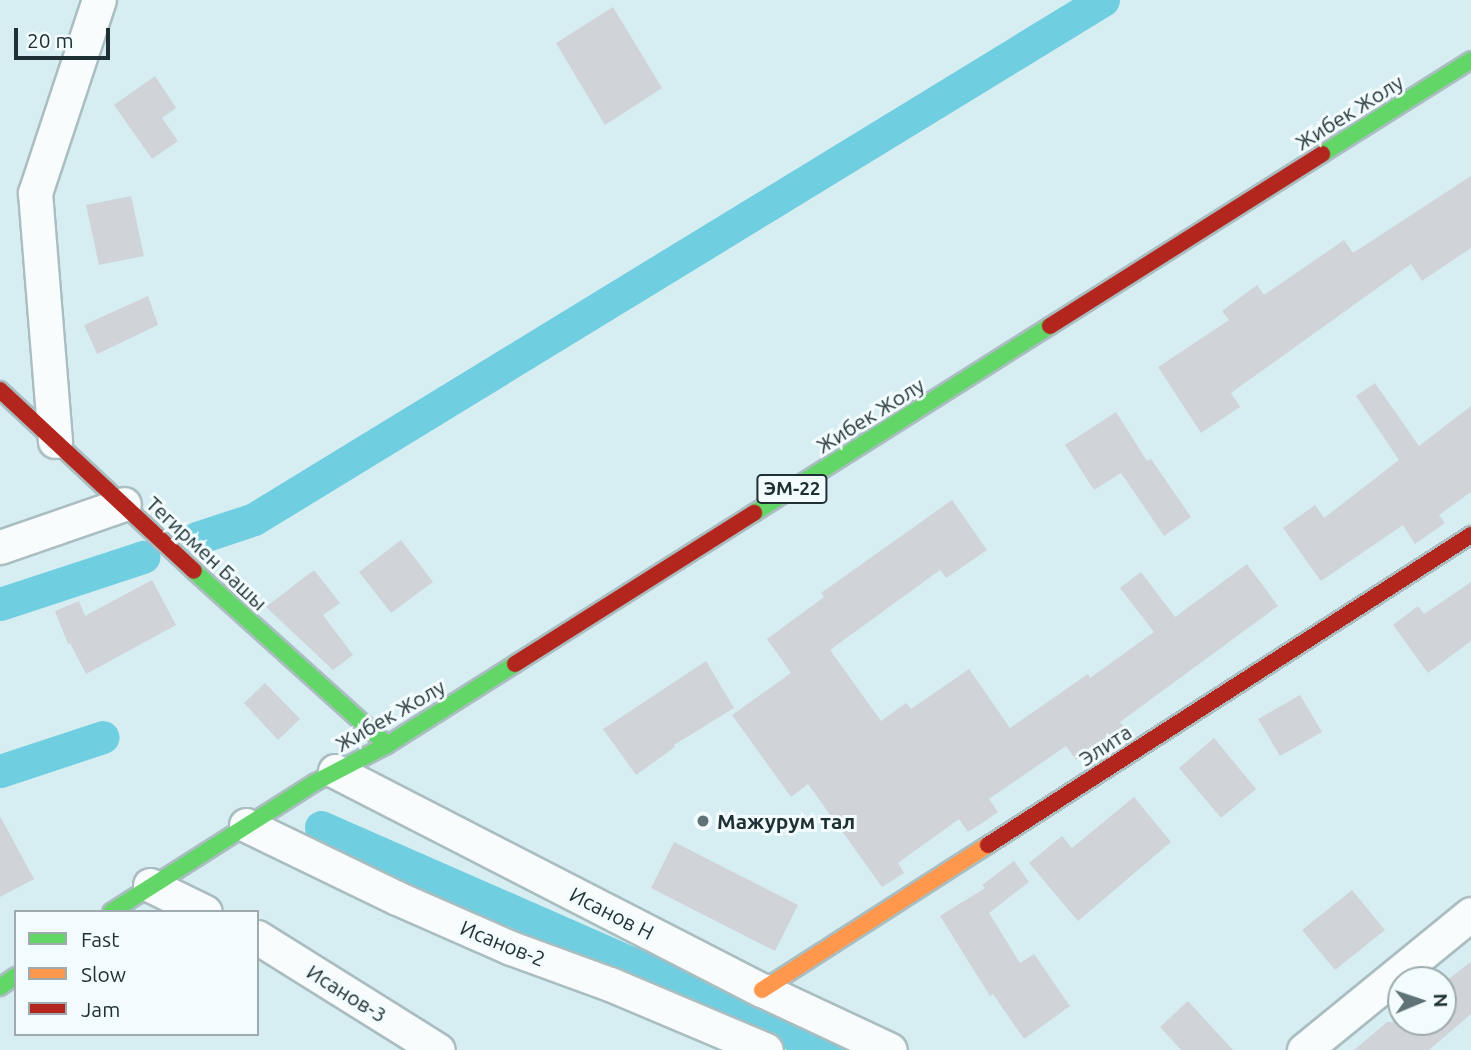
<!DOCTYPE html>
<meta charset="utf-8">
<style>
body{margin:0}
#map{position:relative;width:1471px;height:1050px;overflow:hidden;background:#d6edf2;font-family:Ubuntu,sans-serif}
div>[style]{position:absolute}
[style*='--x']{left:calc(var(--x)*1px);top:calc(var(--y)*1px);width:calc(var(--w)*1px);rotate:calc(var(--a)*1deg)}
.canal>*{height:33px;margin:-16.5px;padding:0 16.5px;transform-origin:16.5px;border-radius:16.5px;background:#6fcee0}
.building>*{inset:0;background:#d0d4d9}
.roads{filter:drop-shadow(2px 0 #aabdc0) drop-shadow(-2px 0 #aabdc0) drop-shadow(0 2px #aabdc0) drop-shadow(0 -2px #aabdc0)}
.street>*{height:33px;margin:-16.5px;padding:0 16.5px;transform-origin:16.5px;border-radius:16.5px;background:#f9fcfd}
.fast>*{height:16px;margin:-8px;padding:0 8px;transform-origin:8px;border-radius:8px;background:#63d668}
.slow>*{height:16px;margin:-8px;padding:0 8px;transform-origin:8px;border-radius:8px;background:#ff974d}
.jam>*{height:16px;margin:-8px;padding:0 8px;transform-origin:8px;border-radius:8px;background:#b3261e}
.dots>*{width:19px;height:19px;translate:-50% -50%;box-sizing:border-box;border:4px solid #f2fbfd;border-radius:50%}
span{translate:-50% -50%;white-space:nowrap;text-align:center;line-height:1.15;-webkit-text-stroke:6px #f2fbfd;paint-order:stroke}
.shield-label span{padding:2px 5px;background:#f2fbfd;border:2px solid;border-radius:5px;-webkit-text-stroke-width:0}
.shield-label{font-size:19px;color:#1f3034;font-weight:700}
.street-label{font-size:21px;color:#1f3034}
.poi-label{font-size:21px;color:#1f3034;font-weight:700}
.left{translate:0 -50%;text-align:left}
.legend{position:absolute;left:14px;top:910px;width:245px;height:126px;box-sizing:border-box;background:#f2fbfd;border:2px solid #9eaaad;margin:0;padding:9px 12px;list-style:none;font-size:21px;color:#1f3034}
.legend li{display:flex;align-items:center;gap:14px;height:35px}
.legend b{width:35px;border:2px solid #9eaaad}
.north{position:absolute;left:1387px;top:966px;width:70px;height:70px;box-sizing:border-box;background:#f2fbfd;border:2px solid #9eaaad;border-radius:50%;rotate:88deg;font-size:19px;font-weight:700;line-height:28px;text-align:center;color:#1f3034}
.north::after{content:'';display:block;margin:auto;width:24px;height:32px;background:#5f7276;clip-path:polygon(50% 0,100% 100%,50% 72%,0 100%)}
.scale{position:absolute;left:14px;top:28px;width:96px;height:32px;box-sizing:border-box;border:4px solid #1f3034;border-top:0;padding-left:9px;font-size:21px;line-height:24px;white-space:nowrap;color:#1f3034;-webkit-text-stroke:5px #f2fbfd;paint-order:stroke}
</style>
<div id="map">
<div class="canal">
<div style="--x:197;--y:538;--w:60;--a:-18.4"></div>
<div style="--x:254;--y:519;--w:995;--a:-31.44"></div>
<div style="--x:0;--y:604;--w:151;--a:-18.2"></div>
<div style="--x:0;--y:771;--w:108;--a:-18.3"></div>
<div style="--x:321;--y:827;--w:555;--a:23.7"></div>
</div>
<div class="building">
<div style="clip-path:polygon(613px 7px,662px 88px,605px 125px,556px 43px)"></div>
<div style="clip-path:polygon(155px 76px,176px 108px,162px 118px,178px 141px,152px 159px,114px 105px)"></div>
<div style="clip-path:polygon(1471px 176px,1471px 248px,1422px 281px,1411px 264px,1231px 393px,1240px 407px,1201px 433px,1158px 367px,1229px 320px,1222px 311px,1257px 285px,1264px 295px,1344px 240px,1353px 253px)"></div>
<div style="clip-path:polygon(131px 196px,144px 256px,99px 265px,86px 205px)"></div>
<div style="clip-path:polygon(148px 296px,158px 325px,97px 354px,84px 325px)"></div>
<div style="clip-path:polygon(1375px 383px,1419px 446px,1471px 406px,1471px 492px,1439px 515px,1445px 523px,1415px 544px,1403px 525px,1321px 581px,1283px 528px,1315px 505px,1324px 518px,1399px 460px,1356px 396px)"></div>
<div style="clip-path:polygon(1116px 412px,1147px 461px,1151px 459px,1191px 517px,1164px 536px,1121px 473px,1094px 490px,1065px 445px)"></div>
<div style="clip-path:polygon(952px 500px,987px 550px,946px 578px,940px 570px,830px 650px,881px 721px,906px 703px,911px 709px,969px 669px,1010px 728px,1088px 674px,1090px 678px,1154px 632px,1120px 588px,1141px 572px,1175px 617px,1247px 564px,1278px 606px,1120px 722px,1124px 727px,1076px 760px,1066px 746px,989px 799px,998px 812px,985px 821px,968px 832px,959px 819px,898px 863px,904px 873px,882px 887px,808px 784px,791px 797px,732px 715px,791px 673px,767px 639px,824px 597px,821px 593px)"></div>
<div style="clip-path:polygon(401px 540px,433px 582px,391px 613px,359px 572px)"></div>
<div style="clip-path:polygon(314px 570px,340px 603px,323px 615px,353px 655px,333px 670px,266px 607px)"></div>
<div style="clip-path:polygon(152px 580px,176px 625px,86px 674px,70px 643px,68px 644px,55px 611px,79px 601px,85px 616px)"></div>
<div style="clip-path:polygon(1471px 582px,1471px 641px,1428px 673px,1393px 625px,1418px 606px,1424px 614px)"></div>
<div style="clip-path:polygon(706px 661px,734px 708px,674px 745px,675px 747px,636px 775px,603px 729px)"></div>
<div style="clip-path:polygon(265px 683px,300px 719px,278px 740px,244px 703px)"></div>
<div style="clip-path:polygon(1300px 695px,1322px 732px,1280px 756px,1258px 719px)"></div>
<div style="clip-path:polygon(1214px 738px,1256px 789px,1221px 818px,1179px 768px)"></div>
<div style="clip-path:polygon(1134px 797px,1171px 842px,1078px 921px,1029px 863px,1062px 836px,1072px 848px)"></div>
<div style="clip-path:polygon(0 816px,34px 879px,0 897px)"></div>
<div style="clip-path:polygon(674px 842px,798px 905px,775px 951px,651px 888px)"></div>
<div style="clip-path:polygon(1014px 861px,1029px 882px,989px 913px,1020px 963px,1034px 954px,1070px 1006px,1024px 1039px,993px 994px,990px 996px,940px 916px,985px 888px,982px 885px)"></div>
<div style="clip-path:polygon(1352px 890px,1385px 930px,1335px 970px,1302px 930px)"></div>
<div style="clip-path:polygon(1471px 962px,1471px 1014px,1429px 1050px,1354px 1050px,1387px 1022px,1443px 1022px,1443px 983px)"></div>
<div style="clip-path:polygon(1188px 1001px,1233px 1050px,1181px 1050px,1160px 1027px)"></div>
</div>
<div class="roads">
<div class="street">
<div style="--x:55;--y:441;--w:249;--a:-94.6"></div>
<div style="--x:35;--y:193;--w:203;--a:-71.7"></div>
<div style="--x:0;--y:547;--w:131;--a:-19.1"></div>
<div style="--x:335;--y:771;--w:480;--a:27.2"></div>
<div style="--x:762;--y:990;--w:141;--a:25.1"></div>
<div style="--x:246;--y:825;--w:168;--a:25.8"></div>
<div style="--x:397;--y:898;--w:124;--a:23.7"></div>
<div style="--x:511;--y:948;--w:105;--a:20"></div>
<div style="--x:610;--y:984;--w:169;--a:22.9"></div>
<div style="--x:150;--y:885;--w:61;--a:26.1"></div>
<div style="--x:257;--y:937;--w:213;--a:32"></div>
<div style="--x:1304;--y:1050;--w:215;--a:-39.2"></div>
</div>
<div class="fast">
<div style="--x:1322;--y:154;--w:176;--a:-32.2"></div>
<div style="--x:754;--y:513;--w:350;--a:-32.3"></div>
<div style="--x:194;--y:571;--w:260;--a:42"></div>
<div style="--x:111;--y:912;--w:241;--a:-32.4"></div>
<div style="--x:314;--y:783;--w:82;--a:-27.5"></div>
<div style="--x:387;--y:745;--w:151;--a:-32.3"></div>
<div style="--x:0;--y:987;--w:19;--a:-35"></div>
</div>
<div class="slow">
<div style="--x:762;--y:990;--w:269;--a:-32.7"></div>
</div>
<div class="jam">
<div style="--x:1050;--y:326;--w:322;--a:-32.3"></div>
<div style="--x:0;--y:390;--w:265;--a:43"></div>
<div style="--x:515;--y:664;--w:283;--a:-32.3"></div>
<div style="--x:988;--y:845;--w:574;--a:-32.69"></div>
</div>
</div>
<div class="dots">
<div style="left:703px;top:821px;background:#5f7276"></div>
</div>
<div class="shield-label">
<span style="left:792px;top:489px">ЭМ-22</span>
</div>
<div class="street-label">
<span style="left:1349px;top:112px;rotate:-32deg">Жибек Жолу</span>
<span style="left:870px;top:415px;rotate:-32deg">Жибек Жолу</span>
<span style="left:207px;top:553px;rotate:43deg">Тегирмен Башы</span>
<span style="left:390px;top:715px;rotate:-30deg">Жибек Жолу</span>
<span style="left:1105px;top:745px;rotate:-33deg">Элита</span>
<span style="left:612px;top:913px;rotate:27deg">Исанов Н</span>
<span style="left:503px;top:943px;rotate:22deg">Исанов-2</span>
<span style="left:347px;top:993px;rotate:32deg">Исанов-3</span>
</div>
<div class="poi-label">
<span class="left" style="left:717px;top:821px">Мажурум тал</span>
</div>
<ul class="legend">
<li><b style="height:9px;background:#63d668"></b>Fast</li>
<li><b style="height:9px;background:#ff974d"></b>Slow</li>
<li><b style="height:9px;background:#b3261e"></b>Jam</li>
</ul>
<div class="north">N</div>
<div class="scale">20 m</div>
</div>
